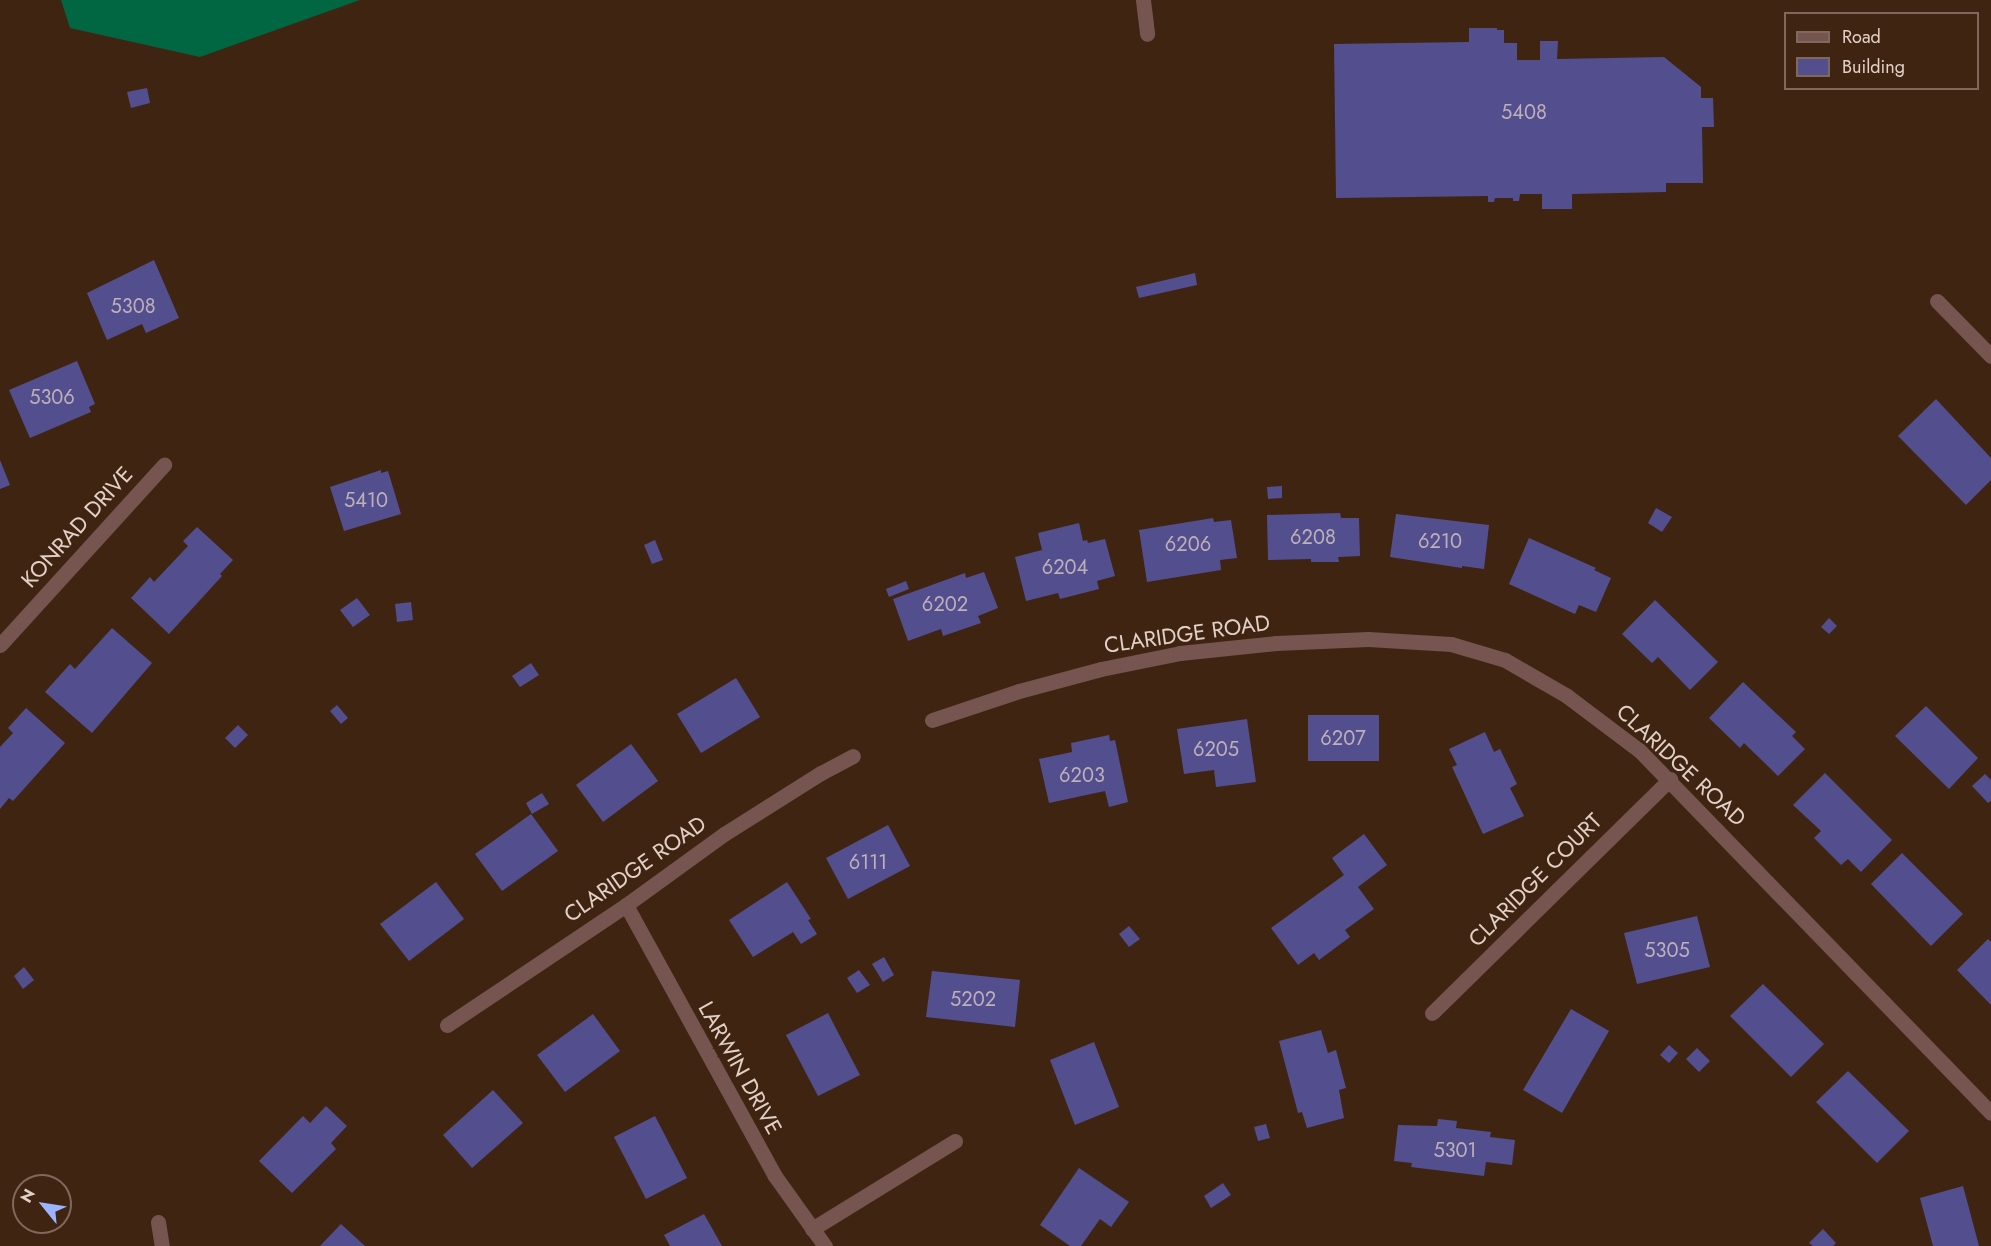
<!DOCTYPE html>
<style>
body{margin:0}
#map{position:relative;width:1991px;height:1246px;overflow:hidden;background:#3f2412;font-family:Jost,sans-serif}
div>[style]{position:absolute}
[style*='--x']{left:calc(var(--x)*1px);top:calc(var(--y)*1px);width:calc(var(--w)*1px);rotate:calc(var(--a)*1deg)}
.forest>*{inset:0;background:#016742}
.building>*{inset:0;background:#534f8f}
.minor>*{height:15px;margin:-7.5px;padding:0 7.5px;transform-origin:7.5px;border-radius:7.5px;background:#76544f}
span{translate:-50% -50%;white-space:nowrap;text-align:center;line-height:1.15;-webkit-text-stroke:5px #3f2412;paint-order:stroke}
.number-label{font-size:20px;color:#beb0b8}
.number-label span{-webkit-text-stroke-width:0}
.street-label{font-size:22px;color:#e2d1c6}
.legend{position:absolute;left:1784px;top:12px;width:195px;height:78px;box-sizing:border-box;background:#3f2412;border:2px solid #80695a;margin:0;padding:8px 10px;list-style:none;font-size:18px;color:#e2d1c6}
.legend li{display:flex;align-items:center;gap:12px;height:30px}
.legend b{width:30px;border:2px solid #80695a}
.north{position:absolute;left:12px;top:1174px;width:60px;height:60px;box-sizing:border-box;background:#3f2412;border:2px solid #80695a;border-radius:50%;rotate:300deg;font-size:16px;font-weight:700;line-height:24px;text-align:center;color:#e2d1c6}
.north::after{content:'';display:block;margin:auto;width:21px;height:27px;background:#9cb4fd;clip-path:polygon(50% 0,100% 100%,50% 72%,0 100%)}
</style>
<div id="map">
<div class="forest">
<div style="clip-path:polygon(61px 0,360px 0,200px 57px,70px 28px)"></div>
</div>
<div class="building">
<div style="clip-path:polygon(1469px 28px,1497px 28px,1497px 30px,1504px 30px,1504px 43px,1517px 43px,1517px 60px,1540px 60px,1540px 41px,1558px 41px,1557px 59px,1664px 57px,1701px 87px,1701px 98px,1713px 98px,1714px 127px,1702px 127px,1703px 183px,1666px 183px,1666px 192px,1572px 194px,1572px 209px,1542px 209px,1542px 194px,1520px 194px,1519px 201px,1513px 201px,1513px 198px,1495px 198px,1494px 202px,1488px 202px,1488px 196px,1336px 198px,1334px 44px,1469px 42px)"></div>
<div style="clip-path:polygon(147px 88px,150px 103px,131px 108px,127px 92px)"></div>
<div style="clip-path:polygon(154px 260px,179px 318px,146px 333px,142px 324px,107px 340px,87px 293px)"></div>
<div style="clip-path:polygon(1195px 273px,1197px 285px,1139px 298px,1136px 287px)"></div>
<div style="clip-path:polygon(77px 361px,95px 404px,89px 407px,91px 412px,30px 438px,9px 390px)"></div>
<div style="clip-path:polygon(1936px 399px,1991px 458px,1991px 480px,1966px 505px,1898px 436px)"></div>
<div style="clip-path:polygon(0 460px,10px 485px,0 489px)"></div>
<div style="clip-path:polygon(381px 470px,381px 473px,388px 471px,401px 514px,344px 531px,330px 487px)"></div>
<div style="clip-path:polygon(1282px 486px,1282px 498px,1268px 499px,1267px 487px)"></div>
<div style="clip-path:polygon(1656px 508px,1672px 517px,1662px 532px,1648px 523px)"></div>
<div style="clip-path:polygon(1340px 513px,1341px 518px,1359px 518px,1360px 556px,1338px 557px,1339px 562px,1311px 562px,1311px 559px,1268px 560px,1267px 515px)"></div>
<div style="clip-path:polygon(1396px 514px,1489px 525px,1484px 569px,1462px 566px,1462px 568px,1390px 557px)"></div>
<div style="clip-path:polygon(1213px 518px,1214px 522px,1231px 520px,1237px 558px,1220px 560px,1221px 570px,1147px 582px,1139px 530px)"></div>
<div style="clip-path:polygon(1079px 523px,1083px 541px,1087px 540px,1088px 543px,1105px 539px,1115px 576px,1097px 581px,1099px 589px,1060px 599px,1058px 593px,1026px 601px,1015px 557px,1042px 550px,1038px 533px)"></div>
<div style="clip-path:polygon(197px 527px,233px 560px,220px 574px,222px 576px,169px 634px,131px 598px,150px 577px,154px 582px,188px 546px,183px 541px)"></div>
<div style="clip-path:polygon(1529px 538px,1596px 568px,1594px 570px,1611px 578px,1596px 612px,1579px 605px,1575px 614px,1509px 584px)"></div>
<div style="clip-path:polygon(655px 540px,663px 560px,652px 564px,644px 545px)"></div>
<div style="clip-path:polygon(984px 572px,998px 608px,978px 616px,981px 623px,943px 636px,941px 629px,908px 641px,893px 599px,965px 573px,966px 578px)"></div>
<div style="clip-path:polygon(906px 581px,909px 589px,889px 597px,886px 589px)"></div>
<div style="clip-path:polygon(357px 598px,370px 615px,353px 627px,340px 610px)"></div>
<div style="clip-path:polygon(1655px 600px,1718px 662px,1690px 690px,1658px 657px,1652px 663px,1622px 634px)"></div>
<div style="clip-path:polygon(411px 602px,413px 620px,397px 622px,395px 604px)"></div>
<div style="clip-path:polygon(1829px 618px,1837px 626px,1829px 634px,1821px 627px)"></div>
<div style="clip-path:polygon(112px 628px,152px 663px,92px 733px,45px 692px,70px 664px,75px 669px)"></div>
<div style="clip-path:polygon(531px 663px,539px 675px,520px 687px,512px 676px)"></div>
<div style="clip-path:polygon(736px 678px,760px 717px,701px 753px,677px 714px)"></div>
<div style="clip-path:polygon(1743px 682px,1796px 732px,1792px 736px,1805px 749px,1778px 776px,1744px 743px,1740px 748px,1709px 718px)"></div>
<div style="clip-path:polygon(337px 705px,348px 718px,341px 724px,330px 711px)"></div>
<div style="clip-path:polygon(1926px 706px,1978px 758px,1949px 789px,1895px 736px)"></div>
<div style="clip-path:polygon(26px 708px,65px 743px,13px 801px,9px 798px,0 809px,0 747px,13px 733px,8px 728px)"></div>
<div style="clip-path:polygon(1308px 715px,1379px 715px,1379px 761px,1308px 761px)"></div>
<div style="clip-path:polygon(1247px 719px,1256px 782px,1216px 787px,1214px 770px,1184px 774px,1177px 729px)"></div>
<div style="clip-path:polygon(238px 725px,248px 735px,235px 748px,225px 738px)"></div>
<div style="clip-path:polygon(1485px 732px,1494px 752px,1500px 749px,1517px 784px,1510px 788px,1524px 816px,1483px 834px,1452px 767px,1457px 765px,1449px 749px)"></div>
<div style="clip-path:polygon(1109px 735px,1110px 741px,1115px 740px,1128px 802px,1109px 807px,1105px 791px,1049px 803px,1039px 759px,1072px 752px,1071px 743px)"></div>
<div style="clip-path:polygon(631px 744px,658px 781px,603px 822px,576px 785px)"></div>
<div style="clip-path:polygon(1825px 773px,1892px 840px,1861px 872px,1848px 859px,1841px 865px,1814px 838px,1821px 831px,1793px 805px)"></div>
<div style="clip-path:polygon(1985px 774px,1991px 780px,1991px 801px,1988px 803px,1972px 786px)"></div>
<div style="clip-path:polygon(542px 793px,549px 804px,532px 814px,526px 803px)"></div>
<div style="clip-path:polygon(531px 814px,558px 851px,502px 891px,475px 854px)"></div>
<div style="clip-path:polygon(888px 825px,910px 866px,848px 899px,826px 858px)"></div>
<div style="clip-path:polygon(1364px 834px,1387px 865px,1358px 887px,1374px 909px,1345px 930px,1350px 937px,1319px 960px,1314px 953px,1298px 965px,1271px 928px,1344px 875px,1332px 858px)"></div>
<div style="clip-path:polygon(1902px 853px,1963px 914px,1931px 946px,1871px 884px)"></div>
<div style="clip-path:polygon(436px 882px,464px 919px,409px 961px,380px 924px)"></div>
<div style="clip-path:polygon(787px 882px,811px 919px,808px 920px,817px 934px,801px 944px,793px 932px,753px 957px,729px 920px)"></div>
<div style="clip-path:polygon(1697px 916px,1710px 967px,1637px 984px,1624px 933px)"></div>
<div style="clip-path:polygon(1129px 926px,1140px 939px,1129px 947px,1119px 934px)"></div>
<div style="clip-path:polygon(1988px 939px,1991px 942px,1991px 1005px,1957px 970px)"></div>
<div style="clip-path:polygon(884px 957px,894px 975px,883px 982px,872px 964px)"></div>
<div style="clip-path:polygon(24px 967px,34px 980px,23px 989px,14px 976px)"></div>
<div style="clip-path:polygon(859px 970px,870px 985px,857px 993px,847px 978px)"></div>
<div style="clip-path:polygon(932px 971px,1020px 980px,1015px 1027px,926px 1017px)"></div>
<div style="clip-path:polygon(1763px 984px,1824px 1044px,1791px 1077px,1730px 1016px)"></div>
<div style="clip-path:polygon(1571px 1009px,1609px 1031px,1562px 1113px,1523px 1090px)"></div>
<div style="clip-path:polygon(828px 1013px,860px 1075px,818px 1096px,786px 1035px)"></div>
<div style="clip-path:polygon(593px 1014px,620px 1051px,565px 1092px,537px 1055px)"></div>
<div style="clip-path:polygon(1321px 1030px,1328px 1053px,1336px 1050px,1346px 1088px,1339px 1090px,1344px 1118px,1307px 1128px,1302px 1112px,1298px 1113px,1279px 1041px)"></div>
<div style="clip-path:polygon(1094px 1042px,1119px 1107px,1075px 1125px,1050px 1060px)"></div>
<div style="clip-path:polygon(1669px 1045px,1678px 1053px,1669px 1063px,1660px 1055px)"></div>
<div style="clip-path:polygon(1697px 1048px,1710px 1061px,1699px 1072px,1686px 1059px)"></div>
<div style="clip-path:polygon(1848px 1071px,1909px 1131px,1877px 1163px,1816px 1102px)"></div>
<div style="clip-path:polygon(493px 1090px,523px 1123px,472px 1168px,443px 1135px)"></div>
<div style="clip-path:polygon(326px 1106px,347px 1126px,331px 1143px,336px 1149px,292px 1193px,259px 1161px,303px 1116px,310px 1123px)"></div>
<div style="clip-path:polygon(655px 1116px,687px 1178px,646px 1199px,614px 1137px)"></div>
<div style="clip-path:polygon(1438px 1119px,1457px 1121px,1456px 1128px,1491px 1132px,1490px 1137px,1515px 1140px,1512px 1165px,1486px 1162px,1484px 1176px,1411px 1167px,1412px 1163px,1394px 1161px,1398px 1125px,1437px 1126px)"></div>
<div style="clip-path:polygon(1266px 1124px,1270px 1138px,1258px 1141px,1254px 1127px)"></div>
<div style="clip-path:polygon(1079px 1168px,1129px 1202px,1111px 1227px,1100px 1219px,1081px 1246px,1070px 1246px,1040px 1225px)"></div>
<div style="clip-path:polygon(1223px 1183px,1231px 1195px,1211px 1208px,1204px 1196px)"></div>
<div style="clip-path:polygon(1963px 1186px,1979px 1246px,1933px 1246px,1920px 1198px)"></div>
<div style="clip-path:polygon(704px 1214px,722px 1246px,670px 1246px,664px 1235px)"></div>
<div style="clip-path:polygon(341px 1224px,365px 1246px,320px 1246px)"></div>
<div style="clip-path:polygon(1823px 1229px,1836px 1243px,1833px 1246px,1813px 1246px,1809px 1243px)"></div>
</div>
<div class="minor">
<div style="--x:1143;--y:0;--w:34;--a:83"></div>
<div style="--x:1937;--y:301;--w:77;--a:45.5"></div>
<div style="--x:0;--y:645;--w:244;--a:-47.7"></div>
<div style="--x:932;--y:720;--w:92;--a:-18.4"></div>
<div style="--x:1019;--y:691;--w:85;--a:-15"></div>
<div style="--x:1101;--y:669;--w:81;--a:-11.4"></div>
<div style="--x:1180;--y:653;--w:97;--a:-5.9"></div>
<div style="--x:1276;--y:643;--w:92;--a:-2.5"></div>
<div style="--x:1368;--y:639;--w:83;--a:3.4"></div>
<div style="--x:1451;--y:644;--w:56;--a:16.5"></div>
<div style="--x:1505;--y:660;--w:72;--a:30.1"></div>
<div style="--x:1567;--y:696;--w:91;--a:37"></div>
<div style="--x:1640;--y:751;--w:504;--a:45.88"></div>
<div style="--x:626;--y:905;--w:309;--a:61.2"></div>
<div style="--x:775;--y:1176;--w:86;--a:54.5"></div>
<div style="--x:1432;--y:1013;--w:334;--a:-44.5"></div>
<div style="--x:447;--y:1025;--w:216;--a:-33.8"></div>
<div style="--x:626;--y:905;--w:121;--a:-35.9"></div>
<div style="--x:724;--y:834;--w:115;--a:-32.2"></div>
<div style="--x:821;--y:773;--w:36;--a:-28"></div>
<div style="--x:158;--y:1222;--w:24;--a:81"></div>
<div style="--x:812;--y:1229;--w:168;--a:-31.6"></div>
</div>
<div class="number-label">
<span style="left:1524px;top:112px">5408</span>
<span style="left:133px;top:306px">5308</span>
<span style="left:52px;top:397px">5306</span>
<span style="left:366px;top:500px">5410</span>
<span style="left:1313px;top:537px">6208</span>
<span style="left:1440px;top:541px">6210</span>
<span style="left:1188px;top:544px">6206</span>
<span style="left:1065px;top:567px">6204</span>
<span style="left:945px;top:604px">6202</span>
<span style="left:1343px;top:738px">6207</span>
<span style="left:1216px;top:749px">6205</span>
<span style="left:1082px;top:775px">6203</span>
<span style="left:868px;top:862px">6111</span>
<span style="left:1667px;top:950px">5305</span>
<span style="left:973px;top:999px">5202</span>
<span style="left:1455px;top:1150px">5301</span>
</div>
<div class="street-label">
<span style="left:77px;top:527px;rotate:-48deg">KONRAD DRIVE</span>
<span style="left:1187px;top:634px;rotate:-8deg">CLARIDGE ROAD</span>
<span style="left:1681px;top:765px;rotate:43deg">CLARIDGE ROAD</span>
<span style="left:635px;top:869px;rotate:-35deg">CLARIDGE ROAD</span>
<span style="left:1535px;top:880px;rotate:-45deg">CLARIDGE COURT</span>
<span style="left:740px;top:1068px;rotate:61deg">LARWIN DRIVE</span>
</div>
<ul class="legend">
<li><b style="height:8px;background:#76544f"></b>Road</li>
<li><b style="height:16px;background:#534f8f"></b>Building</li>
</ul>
<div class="north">N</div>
</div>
